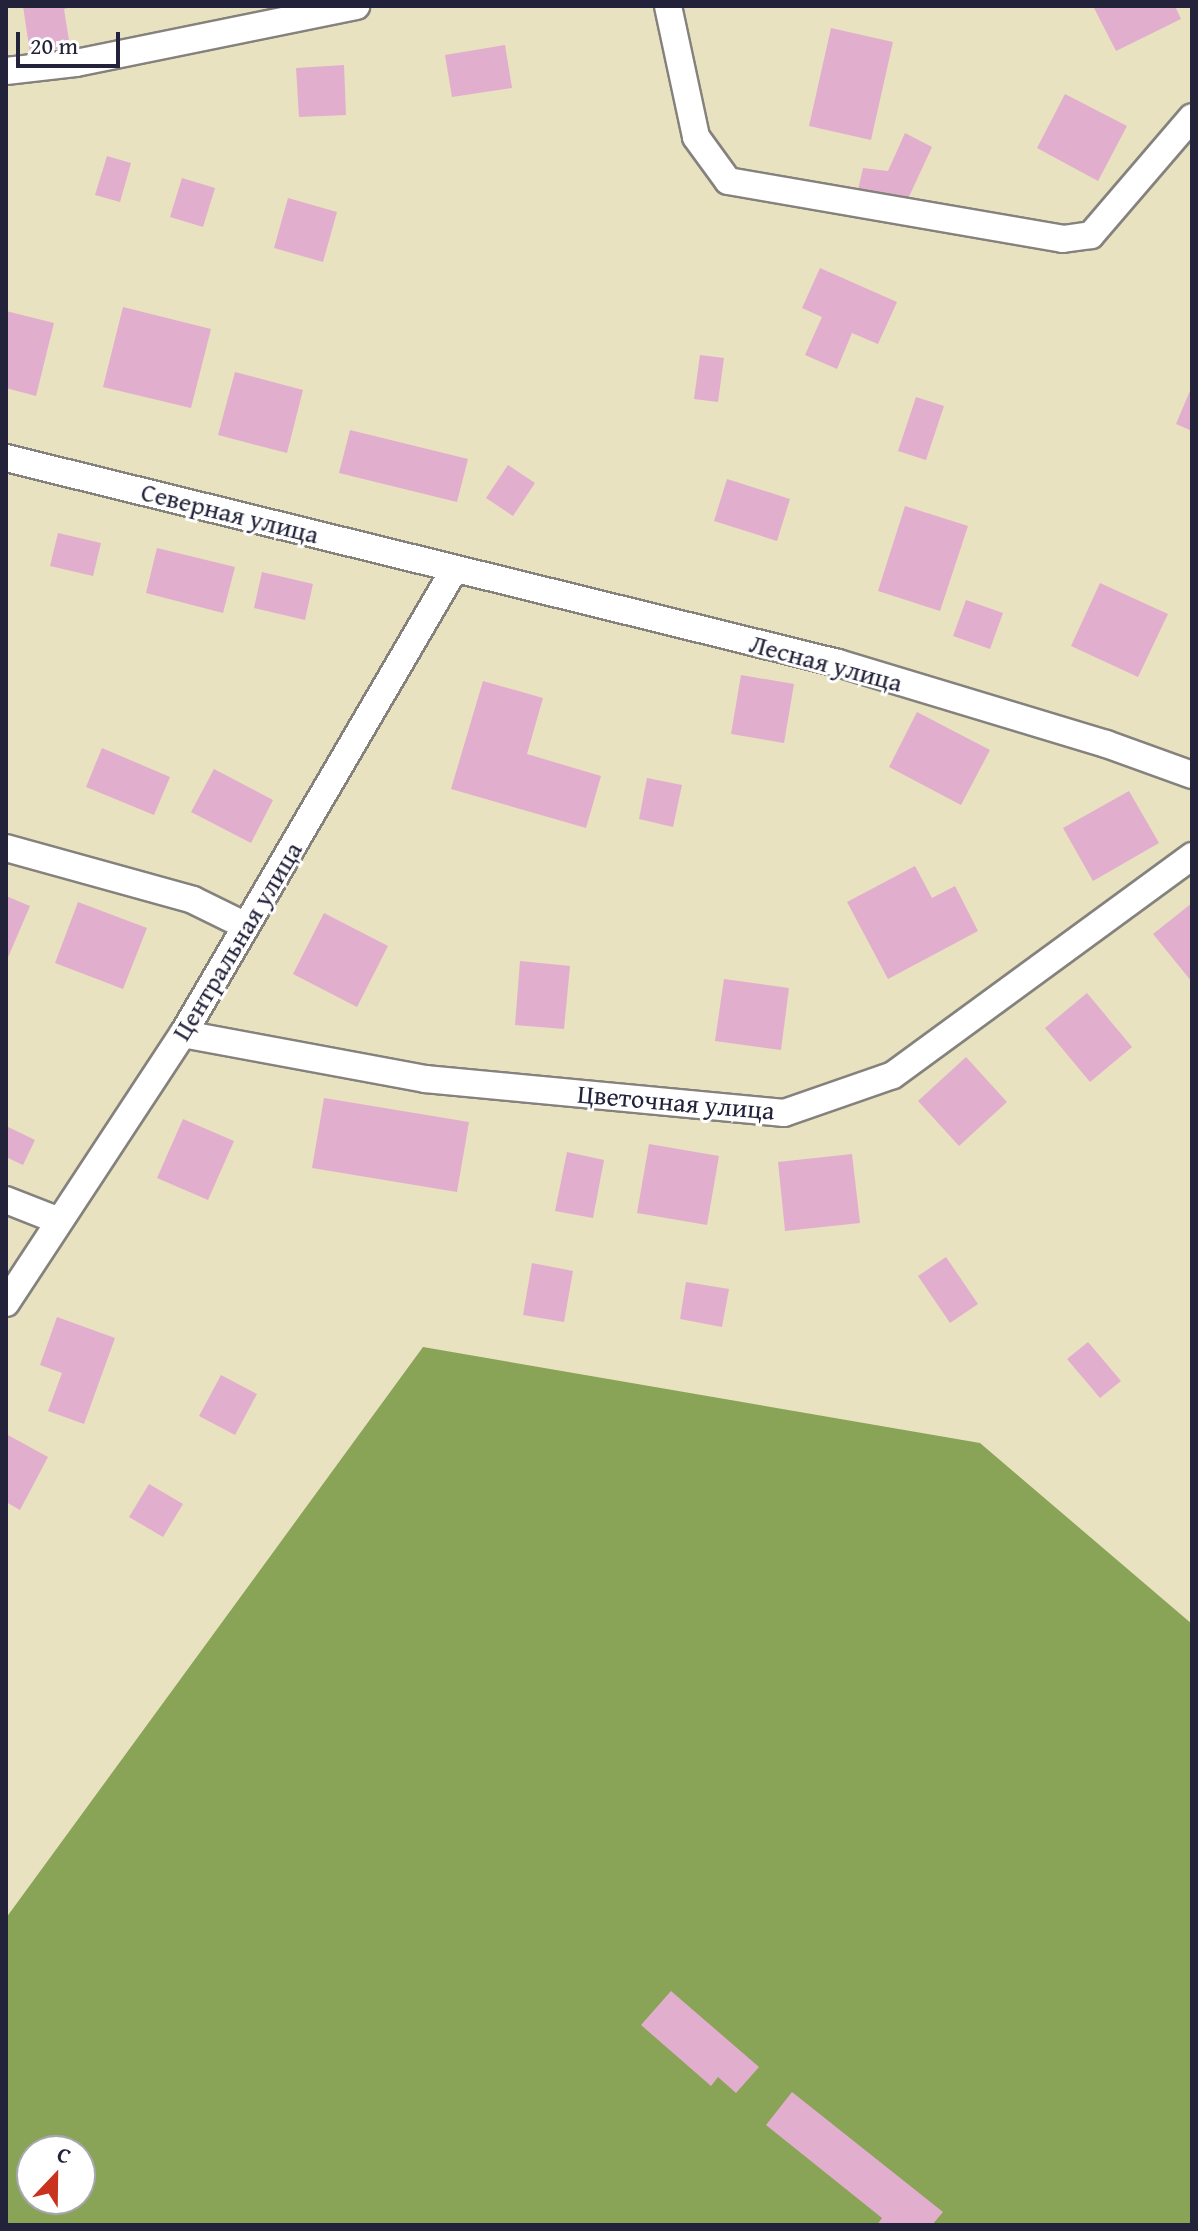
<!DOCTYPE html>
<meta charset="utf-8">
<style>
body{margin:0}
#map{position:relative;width:1198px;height:2231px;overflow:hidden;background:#e8e2c0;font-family:"Gentium Book Plus",serif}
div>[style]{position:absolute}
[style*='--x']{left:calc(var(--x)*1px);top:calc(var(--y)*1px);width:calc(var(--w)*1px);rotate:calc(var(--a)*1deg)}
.forest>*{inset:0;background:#89a456}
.building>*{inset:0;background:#e2aecd}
.roads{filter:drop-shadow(2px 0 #85827e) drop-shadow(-2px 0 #85827e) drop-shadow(0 2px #85827e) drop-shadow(0 -2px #85827e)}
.street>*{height:26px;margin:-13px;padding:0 13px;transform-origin:13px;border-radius:13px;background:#fff}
span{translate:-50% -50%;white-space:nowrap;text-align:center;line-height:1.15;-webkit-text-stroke:6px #fff;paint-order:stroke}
.street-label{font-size:26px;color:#22223b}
.frame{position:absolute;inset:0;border:8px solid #22223b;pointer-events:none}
.north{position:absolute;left:16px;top:2135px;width:80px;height:80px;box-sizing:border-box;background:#fff;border:2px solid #a7a7b1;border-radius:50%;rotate:22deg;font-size:22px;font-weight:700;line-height:32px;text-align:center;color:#22223b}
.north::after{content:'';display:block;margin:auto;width:28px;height:36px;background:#c8321e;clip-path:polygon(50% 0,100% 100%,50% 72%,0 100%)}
.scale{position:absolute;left:16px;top:32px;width:104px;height:36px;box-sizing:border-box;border:4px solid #22223b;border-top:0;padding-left:10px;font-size:24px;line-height:28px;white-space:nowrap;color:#22223b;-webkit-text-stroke:6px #fff;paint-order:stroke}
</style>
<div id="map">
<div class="forest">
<div style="clip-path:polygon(evenodd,423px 1347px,980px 1443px,1192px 1624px,1192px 2225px,6px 2225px,6px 1918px,423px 1347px,32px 2151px,80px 2151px,80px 2199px,32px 2199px,32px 2151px)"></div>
</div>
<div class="building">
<div style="clip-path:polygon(23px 6px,74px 6px,64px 9px,70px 47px,30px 53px)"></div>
<div style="clip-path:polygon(1093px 6px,1175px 6px,1181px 19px,1116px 51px)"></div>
<div style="clip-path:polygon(831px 28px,893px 42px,871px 140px,809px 126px)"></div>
<div style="clip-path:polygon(505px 45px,512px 88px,452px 97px,445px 55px)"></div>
<div style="clip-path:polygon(344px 65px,346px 115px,299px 117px,296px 68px)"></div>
<div style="clip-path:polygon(1065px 94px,1127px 126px,1098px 181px,1037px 148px)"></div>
<div style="clip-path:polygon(905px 133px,932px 147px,907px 201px,858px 190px,863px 168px,888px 171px)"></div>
<div style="clip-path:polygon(107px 156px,131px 163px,120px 202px,95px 195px)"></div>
<div style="clip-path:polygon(182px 178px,215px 188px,203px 227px,170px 217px)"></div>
<div style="clip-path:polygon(288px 198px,337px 212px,323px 262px,274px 248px)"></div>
<div style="clip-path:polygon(820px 268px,897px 302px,878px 344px,852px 333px,837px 369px,805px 355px,822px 317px,802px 308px)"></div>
<div style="clip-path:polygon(123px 307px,211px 329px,191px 408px,103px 387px)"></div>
<div style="clip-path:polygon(6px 311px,54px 323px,36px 396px,6px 388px)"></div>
<div style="clip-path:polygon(700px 355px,724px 358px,718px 402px,694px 399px)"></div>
<div style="clip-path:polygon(235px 372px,303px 390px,287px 453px,218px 435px)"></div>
<div style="clip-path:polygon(1192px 386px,1192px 431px,1176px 424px)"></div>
<div style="clip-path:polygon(916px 397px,944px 406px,926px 460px,898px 451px)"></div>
<div style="clip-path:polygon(350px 430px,468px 459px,457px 502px,339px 473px)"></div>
<div style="clip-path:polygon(508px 465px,535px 483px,513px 516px,486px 498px)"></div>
<div style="clip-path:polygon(727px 479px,790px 499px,777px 541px,714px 521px)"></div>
<div style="clip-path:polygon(905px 506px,968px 526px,940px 611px,878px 591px)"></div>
<div style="clip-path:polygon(58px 533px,101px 543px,93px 576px,50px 566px)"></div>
<div style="clip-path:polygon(157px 548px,235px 567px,223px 613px,146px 593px)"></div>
<div style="clip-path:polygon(262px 572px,313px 584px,305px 620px,254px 608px)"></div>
<div style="clip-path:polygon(1100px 583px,1168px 614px,1138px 677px,1071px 646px)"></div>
<div style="clip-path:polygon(966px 600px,1003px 613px,990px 649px,953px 636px)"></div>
<div style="clip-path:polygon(741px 675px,794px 684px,784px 743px,731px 734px)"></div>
<div style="clip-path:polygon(483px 681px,543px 698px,527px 754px,601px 776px,586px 828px,451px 789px)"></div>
<div style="clip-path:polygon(917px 712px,990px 750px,961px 805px,889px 767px)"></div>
<div style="clip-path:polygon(102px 748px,170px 777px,154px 815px,86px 787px)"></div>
<div style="clip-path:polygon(214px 769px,273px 800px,251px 843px,191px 812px)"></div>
<div style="clip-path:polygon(647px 778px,682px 785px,673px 827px,639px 819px)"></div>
<div style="clip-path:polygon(1129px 791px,1159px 843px,1093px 881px,1063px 828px)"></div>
<div style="clip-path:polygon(915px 866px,932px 898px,955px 886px,978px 931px,888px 979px,847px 902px)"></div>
<div style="clip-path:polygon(6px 896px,30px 906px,6px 962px)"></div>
<div style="clip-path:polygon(78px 902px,147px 928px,123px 989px,55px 963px)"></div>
<div style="clip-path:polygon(1192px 903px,1192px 982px,1153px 934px)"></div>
<div style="clip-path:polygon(324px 913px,388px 946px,357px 1007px,293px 974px)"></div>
<div style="clip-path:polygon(520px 961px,570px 966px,564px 1029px,515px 1025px)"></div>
<div style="clip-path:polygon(724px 979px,789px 988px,781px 1050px,715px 1041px)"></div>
<div style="clip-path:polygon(1087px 993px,1132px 1047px,1090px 1082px,1045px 1028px)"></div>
<div style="clip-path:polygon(966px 1057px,1007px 1102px,959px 1146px,918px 1101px)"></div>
<div style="clip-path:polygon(324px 1098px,469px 1122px,457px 1192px,312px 1168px)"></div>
<div style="clip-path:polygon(183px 1119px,234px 1141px,208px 1200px,157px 1178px)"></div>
<div style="clip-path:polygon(6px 1126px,35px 1140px,23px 1165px,6px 1157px)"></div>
<div style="clip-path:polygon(649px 1144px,719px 1156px,707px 1225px,637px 1213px)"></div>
<div style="clip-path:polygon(567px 1152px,604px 1160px,593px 1218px,555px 1211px)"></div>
<div style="clip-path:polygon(852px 1154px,860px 1223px,785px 1231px,778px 1162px)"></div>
<div style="clip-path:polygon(946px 1257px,978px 1304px,950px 1323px,918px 1276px)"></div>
<div style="clip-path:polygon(532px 1263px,573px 1271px,564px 1322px,523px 1315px)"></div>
<div style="clip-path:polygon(686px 1282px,729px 1289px,722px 1327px,680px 1319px)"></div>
<div style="clip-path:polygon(57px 1317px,115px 1338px,84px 1424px,48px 1411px,62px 1373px,40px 1365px)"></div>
<div style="clip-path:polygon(1088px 1342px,1121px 1381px,1100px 1398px,1067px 1359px)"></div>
<div style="clip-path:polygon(221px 1375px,257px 1394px,235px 1435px,199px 1416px)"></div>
<div style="clip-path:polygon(6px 1434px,48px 1457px,20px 1510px,6px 1502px)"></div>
<div style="clip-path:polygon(149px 1484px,183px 1504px,163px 1537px,129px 1517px)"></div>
<div style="clip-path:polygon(671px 1991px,759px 2067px,736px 2093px,718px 2077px,711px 2086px,641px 2025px)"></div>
<div style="clip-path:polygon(792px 2092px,943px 2212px,932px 2225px,877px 2225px,882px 2218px,766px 2125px)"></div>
</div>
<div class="roads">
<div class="street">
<div style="--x:668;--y:6;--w:134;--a:77.9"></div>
<div style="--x:696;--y:137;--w:54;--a:54"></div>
<div style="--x:728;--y:181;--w:340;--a:9.8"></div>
<div style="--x:1063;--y:239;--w:28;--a:-8"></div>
<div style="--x:1091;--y:235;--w:155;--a:-49.4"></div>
<div style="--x:6;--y:71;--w:70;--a:-6.5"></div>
<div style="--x:76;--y:63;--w:286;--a:-11.5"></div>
<div style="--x:6;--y:458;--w:857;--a:13.84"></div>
<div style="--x:838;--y:663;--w:280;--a:16.8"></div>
<div style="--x:1106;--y:744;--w:91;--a:19.8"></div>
<div style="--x:6;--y:848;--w:194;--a:15.5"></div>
<div style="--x:193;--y:900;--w:59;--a:26.1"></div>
<div style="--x:183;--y:1034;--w:246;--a:10.5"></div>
<div style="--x:425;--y:1079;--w:361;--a:5.4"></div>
<div style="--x:784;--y:1113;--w:115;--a:-19.2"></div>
<div style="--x:893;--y:1075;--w:371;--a:-36.2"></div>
<div style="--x:6;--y:1200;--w:55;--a:21.4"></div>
<div style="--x:6;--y:1303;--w:322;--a:-56.7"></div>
<div style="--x:183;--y:1034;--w:537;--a:-59.71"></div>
</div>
</div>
<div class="street-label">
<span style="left:230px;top:513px;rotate:14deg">Северная улица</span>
<span style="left:826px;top:663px;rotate:15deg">Лесная улица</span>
<span style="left:237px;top:941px;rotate:-59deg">Центральная улица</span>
<span style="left:676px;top:1102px;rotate:5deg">Цветочная улица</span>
</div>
<div class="frame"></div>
<div class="north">С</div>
<div class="scale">20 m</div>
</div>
